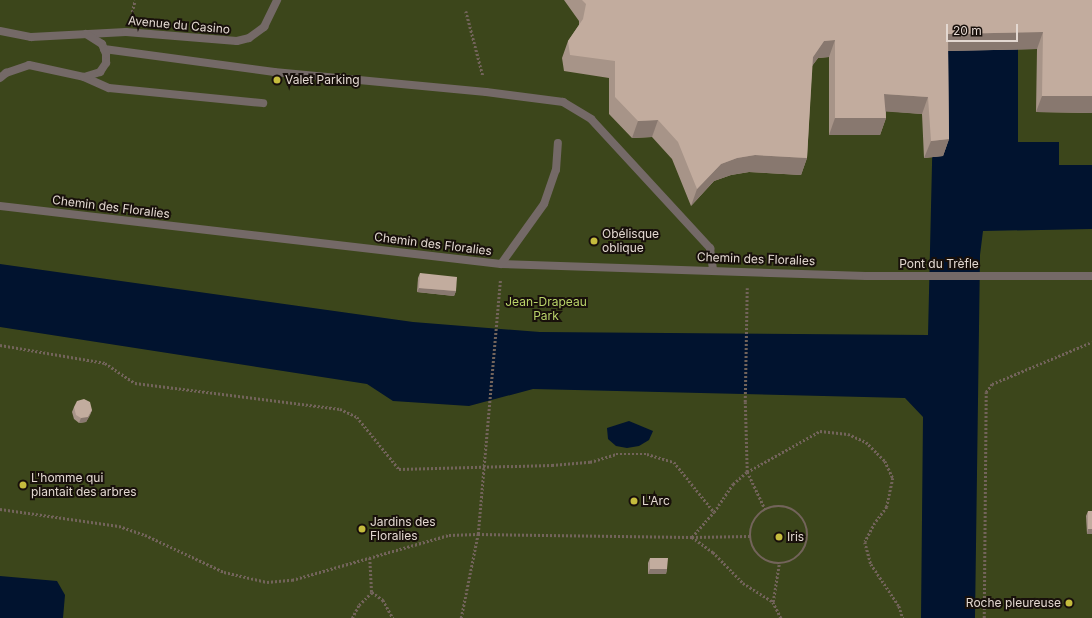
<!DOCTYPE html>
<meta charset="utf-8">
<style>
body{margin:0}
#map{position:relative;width:1092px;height:618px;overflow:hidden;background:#36251a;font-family:Inter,sans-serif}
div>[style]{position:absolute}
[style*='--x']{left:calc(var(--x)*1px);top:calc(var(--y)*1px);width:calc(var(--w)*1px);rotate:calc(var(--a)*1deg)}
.green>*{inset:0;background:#3c461b}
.water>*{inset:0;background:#01132f}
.path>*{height:2.5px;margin-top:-1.25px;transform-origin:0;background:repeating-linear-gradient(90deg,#73645b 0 2px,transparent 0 4px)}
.path>.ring{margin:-1.25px;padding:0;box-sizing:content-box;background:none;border:2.5px solid #73645b;border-radius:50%}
.lane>*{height:8px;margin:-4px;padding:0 4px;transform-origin:4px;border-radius:4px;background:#746967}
.wall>*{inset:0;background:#a79488}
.shaded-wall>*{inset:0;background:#88786f}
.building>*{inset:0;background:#c2ac9e}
.dots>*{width:11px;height:11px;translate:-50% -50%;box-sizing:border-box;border:2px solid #18100b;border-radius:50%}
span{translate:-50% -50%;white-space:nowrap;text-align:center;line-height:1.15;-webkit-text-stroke:4px #18100b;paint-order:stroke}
.street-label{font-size:12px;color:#e3d8d1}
.poi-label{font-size:12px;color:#e3d8d1}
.left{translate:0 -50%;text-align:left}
.right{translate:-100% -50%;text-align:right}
.park-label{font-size:12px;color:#b9d369}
.scale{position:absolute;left:946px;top:24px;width:72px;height:18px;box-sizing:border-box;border:2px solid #e3d8d1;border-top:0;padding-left:5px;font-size:12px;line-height:14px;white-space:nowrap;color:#e3d8d1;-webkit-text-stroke:3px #18100b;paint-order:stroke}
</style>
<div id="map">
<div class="green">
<div style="clip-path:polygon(0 0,1092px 0,1092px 618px,0 618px)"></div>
</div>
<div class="water">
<div style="clip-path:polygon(1018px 0,1018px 142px,1059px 142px,1059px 165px,1092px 165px,1092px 229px,983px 231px,980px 255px,975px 618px,921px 618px,923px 417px,905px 398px,533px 389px,469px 406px,393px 401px,367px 384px,0 327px,0 264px,413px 322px,540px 332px,928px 335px,934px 79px,942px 51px)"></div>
<div style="clip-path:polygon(629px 421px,653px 431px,649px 440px,639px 446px,627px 448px,616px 446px,608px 439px,607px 428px)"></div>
<div style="clip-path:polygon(0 576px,57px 581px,65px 595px,63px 618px,0 618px)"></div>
</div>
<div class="path">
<div style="--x:466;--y:11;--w:67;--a:75.3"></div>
<div style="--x:131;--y:16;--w:16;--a:-76"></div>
<div style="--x:0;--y:345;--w:107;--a:9.7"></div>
<div style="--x:105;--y:363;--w:36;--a:34"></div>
<div style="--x:135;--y:383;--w:207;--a:7.2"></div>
<div style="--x:340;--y:409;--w:19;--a:25"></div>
<div style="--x:357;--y:417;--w:67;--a:51.1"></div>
<div style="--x:399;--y:469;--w:153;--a:-1.5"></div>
<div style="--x:552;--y:465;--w:38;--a:-5"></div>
<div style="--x:590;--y:462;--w:27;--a:-17"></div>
<div style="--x:616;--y:454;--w:31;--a:0"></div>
<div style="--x:647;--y:454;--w:28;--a:17"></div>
<div style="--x:674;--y:462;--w:64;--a:51.3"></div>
<div class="ring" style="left:750px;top:506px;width:55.5px;height:55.5px"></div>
<div style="--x:0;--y:509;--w:120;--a:8.1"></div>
<div style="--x:119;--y:526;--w:28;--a:19"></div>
<div style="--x:145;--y:535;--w:87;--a:25.1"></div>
<div style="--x:224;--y:572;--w:44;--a:13.1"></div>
<div style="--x:267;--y:582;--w:25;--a:-5"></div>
<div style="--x:292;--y:580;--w:163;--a:-16"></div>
<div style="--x:449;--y:535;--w:29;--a:-2"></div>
<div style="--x:478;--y:534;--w:255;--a:-85"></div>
<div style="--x:765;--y:510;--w:42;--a:-115.3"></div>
<div style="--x:747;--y:472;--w:84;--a:-29.3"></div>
<div style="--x:820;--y:431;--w:28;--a:6"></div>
<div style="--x:848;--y:434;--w:20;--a:24"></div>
<div style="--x:866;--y:442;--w:27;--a:45"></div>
<div style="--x:885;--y:461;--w:19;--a:65"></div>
<div style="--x:893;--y:478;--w:30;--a:102"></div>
<div style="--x:887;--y:507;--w:20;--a:127"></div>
<div style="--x:875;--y:523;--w:21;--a:118"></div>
<div style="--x:865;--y:542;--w:23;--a:75"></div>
<div style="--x:871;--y:564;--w:50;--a:56.3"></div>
<div style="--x:899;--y:606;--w:13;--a:72"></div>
<div style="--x:692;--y:537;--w:33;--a:-49"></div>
<div style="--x:714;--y:512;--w:34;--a:-56"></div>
<div style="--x:733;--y:484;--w:18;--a:-41"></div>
<div style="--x:747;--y:472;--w:70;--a:-91.6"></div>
<div style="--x:745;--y:402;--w:114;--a:-89"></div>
<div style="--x:692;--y:537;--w:58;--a:-1"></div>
<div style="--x:370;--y:558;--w:34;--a:87"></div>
<div style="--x:372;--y:592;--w:14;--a:36"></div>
<div style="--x:383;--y:600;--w:21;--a:61"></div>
<div style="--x:773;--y:602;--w:38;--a:-81"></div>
<div style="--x:352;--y:618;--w:15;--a:-62"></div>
<div style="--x:359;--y:605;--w:18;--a:-45"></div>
<div style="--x:461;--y:618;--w:86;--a:-78.6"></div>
<div style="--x:478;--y:534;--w:214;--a:0.8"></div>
<div style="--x:692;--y:537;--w:26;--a:36"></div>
<div style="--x:713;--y:552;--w:43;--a:45.9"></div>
<div style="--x:743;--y:583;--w:36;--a:32"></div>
<div style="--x:773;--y:602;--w:18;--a:63"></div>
<div style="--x:984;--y:618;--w:226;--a:-89.5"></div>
<div style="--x:986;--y:392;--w:10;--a:-53"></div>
<div style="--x:992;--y:384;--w:108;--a:-22.8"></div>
</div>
<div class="lane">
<div style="--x:0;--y:31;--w:32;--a:11"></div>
<div style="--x:31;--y:37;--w:95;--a:-3"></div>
<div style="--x:126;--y:32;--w:111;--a:4.6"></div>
<div style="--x:237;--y:41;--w:12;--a:-14"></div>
<div style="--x:249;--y:38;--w:19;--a:-36"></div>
<div style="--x:264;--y:27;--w:30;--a:-64"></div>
<div style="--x:104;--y:49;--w:172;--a:7.7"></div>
<div style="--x:274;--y:72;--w:213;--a:5.4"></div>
<div style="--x:486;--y:92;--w:78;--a:7.4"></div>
<div style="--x:563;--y:102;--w:33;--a:31"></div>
<div style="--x:591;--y:119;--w:176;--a:47.3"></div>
<div style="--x:710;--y:248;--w:21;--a:82"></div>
<div style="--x:84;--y:77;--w:27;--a:24"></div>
<div style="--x:109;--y:88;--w:155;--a:5.6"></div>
<div style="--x:0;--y:78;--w:8;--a:-40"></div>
<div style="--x:6;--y:73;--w:24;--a:-19"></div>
<div style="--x:29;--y:65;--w:56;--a:12.3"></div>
<div style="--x:84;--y:77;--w:17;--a:-17"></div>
<div style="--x:100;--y:72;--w:11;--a:-56"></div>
<div style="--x:106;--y:63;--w:9;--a:-90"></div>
<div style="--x:106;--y:54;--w:11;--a:-112"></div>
<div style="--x:102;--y:44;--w:19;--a:-148"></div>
<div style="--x:0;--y:206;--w:504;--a:6.6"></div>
<div style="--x:501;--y:264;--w:365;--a:1.9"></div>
<div style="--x:866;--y:276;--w:226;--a:0"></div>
<div style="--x:501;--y:264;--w:74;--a:-54.4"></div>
<div style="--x:544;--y:204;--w:36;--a:-71"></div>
<div style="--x:556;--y:170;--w:27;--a:-86"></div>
</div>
<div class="wall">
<div style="clip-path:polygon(564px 0,1092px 0,1092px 113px,1036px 112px,1037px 49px,948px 51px,949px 139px,943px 156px,924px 158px,922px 114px,886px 111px,886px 118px,880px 135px,829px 135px,829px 57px,818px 58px,812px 66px,807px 158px,801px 175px,749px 172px,731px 175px,714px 181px,691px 206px,672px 159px,652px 137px,632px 138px,609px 114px,609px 78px,564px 71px,562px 58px,568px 41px,579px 25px,579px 21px)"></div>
<div style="clip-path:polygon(420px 273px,456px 291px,454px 296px,417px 292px,418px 278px)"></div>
<div style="clip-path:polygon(74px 407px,92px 410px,90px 415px,86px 422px,79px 423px,74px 419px,72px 412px)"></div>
<div style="clip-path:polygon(1088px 511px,1092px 534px,1087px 534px,1086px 516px)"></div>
<div style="clip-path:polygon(650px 558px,667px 569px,666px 574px,648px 574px,648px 563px)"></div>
</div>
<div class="shaded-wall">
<div style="clip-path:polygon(1043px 32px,1037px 49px,942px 51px,948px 34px)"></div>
<div style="clip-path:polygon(835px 40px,829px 57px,818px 58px,806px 74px,813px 57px,824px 41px)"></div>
<div style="clip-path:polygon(884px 94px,928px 97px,922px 114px,878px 111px)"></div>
<div style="clip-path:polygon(1042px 96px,1092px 96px,1092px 113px,1036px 112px)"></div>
<div style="clip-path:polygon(835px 118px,886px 118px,880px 135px,829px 135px)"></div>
<div style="clip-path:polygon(658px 120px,652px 137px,632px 138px,638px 121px)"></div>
<div style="clip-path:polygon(949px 139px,943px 156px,924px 158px,931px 141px)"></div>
<div style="clip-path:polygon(755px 155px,807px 158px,801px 175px,749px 172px,731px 175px,714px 181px,691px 206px,697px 189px,721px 164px,737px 158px)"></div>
<div style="clip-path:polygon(419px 288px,456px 291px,454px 296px,417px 292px)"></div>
<div style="clip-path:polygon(92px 410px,90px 415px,86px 422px,79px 423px,81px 418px)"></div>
<div style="clip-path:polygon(1088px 529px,1092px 529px,1092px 534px,1087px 534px)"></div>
<div style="clip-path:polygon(650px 569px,667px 569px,666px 574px,648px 574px)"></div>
</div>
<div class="building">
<div style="clip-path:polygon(582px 0,1092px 0,1092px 96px,1042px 96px,1043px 32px,948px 34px,949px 139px,931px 141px,928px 97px,884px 94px,886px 118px,835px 118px,835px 40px,824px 41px,813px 57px,807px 158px,755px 155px,737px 158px,721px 164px,697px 189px,678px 142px,658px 120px,638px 121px,615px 97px,615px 61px,570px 55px,568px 41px,583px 19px,586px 4px)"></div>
<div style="clip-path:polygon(420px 273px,457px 277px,456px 291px,419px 288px)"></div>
<div style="clip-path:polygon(84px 399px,90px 402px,92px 410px,88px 417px,81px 418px,76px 415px,74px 407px,77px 401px)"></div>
<div style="clip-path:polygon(1088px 511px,1092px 511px,1092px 529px,1088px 529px)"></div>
<div style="clip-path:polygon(650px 558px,668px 558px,667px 569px,650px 569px)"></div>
</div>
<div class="dots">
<div style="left:277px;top:80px;background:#c5bc3d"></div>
<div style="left:594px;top:241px;background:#c5bc3d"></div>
<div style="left:23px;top:485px;background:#c5bc3d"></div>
<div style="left:634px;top:501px;background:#c5bc3d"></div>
<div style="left:362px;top:529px;background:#c5bc3d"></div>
<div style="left:779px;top:537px;background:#c5bc3d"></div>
<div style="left:1069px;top:603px;background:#c5bc3d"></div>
</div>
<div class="street-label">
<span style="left:179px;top:25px;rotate:5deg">Avenue du Casino</span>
<span style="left:111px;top:207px;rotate:7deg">Chemin des Floralies</span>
<span style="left:433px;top:244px;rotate:7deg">Chemin des Floralies</span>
<span style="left:756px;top:259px;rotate:2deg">Chemin des Floralies</span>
<span style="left:939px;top:264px">Pont du Trèfle</span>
</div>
<div class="poi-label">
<span class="left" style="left:285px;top:80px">Valet Parking</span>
<span class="left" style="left:602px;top:241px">Obélisque<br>oblique</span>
<span class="left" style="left:31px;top:485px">L'homme qui<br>plantait des arbres</span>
<span class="left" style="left:642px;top:501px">L'Arc</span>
<span class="left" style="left:370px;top:529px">Jardins des<br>Floralies</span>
<span class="left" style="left:787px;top:537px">Iris</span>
<span class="right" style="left:1061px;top:603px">Roche pleureuse</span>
</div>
<div class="park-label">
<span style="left:546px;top:309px">Jean-Drapeau<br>Park</span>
</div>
<div class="scale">20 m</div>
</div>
